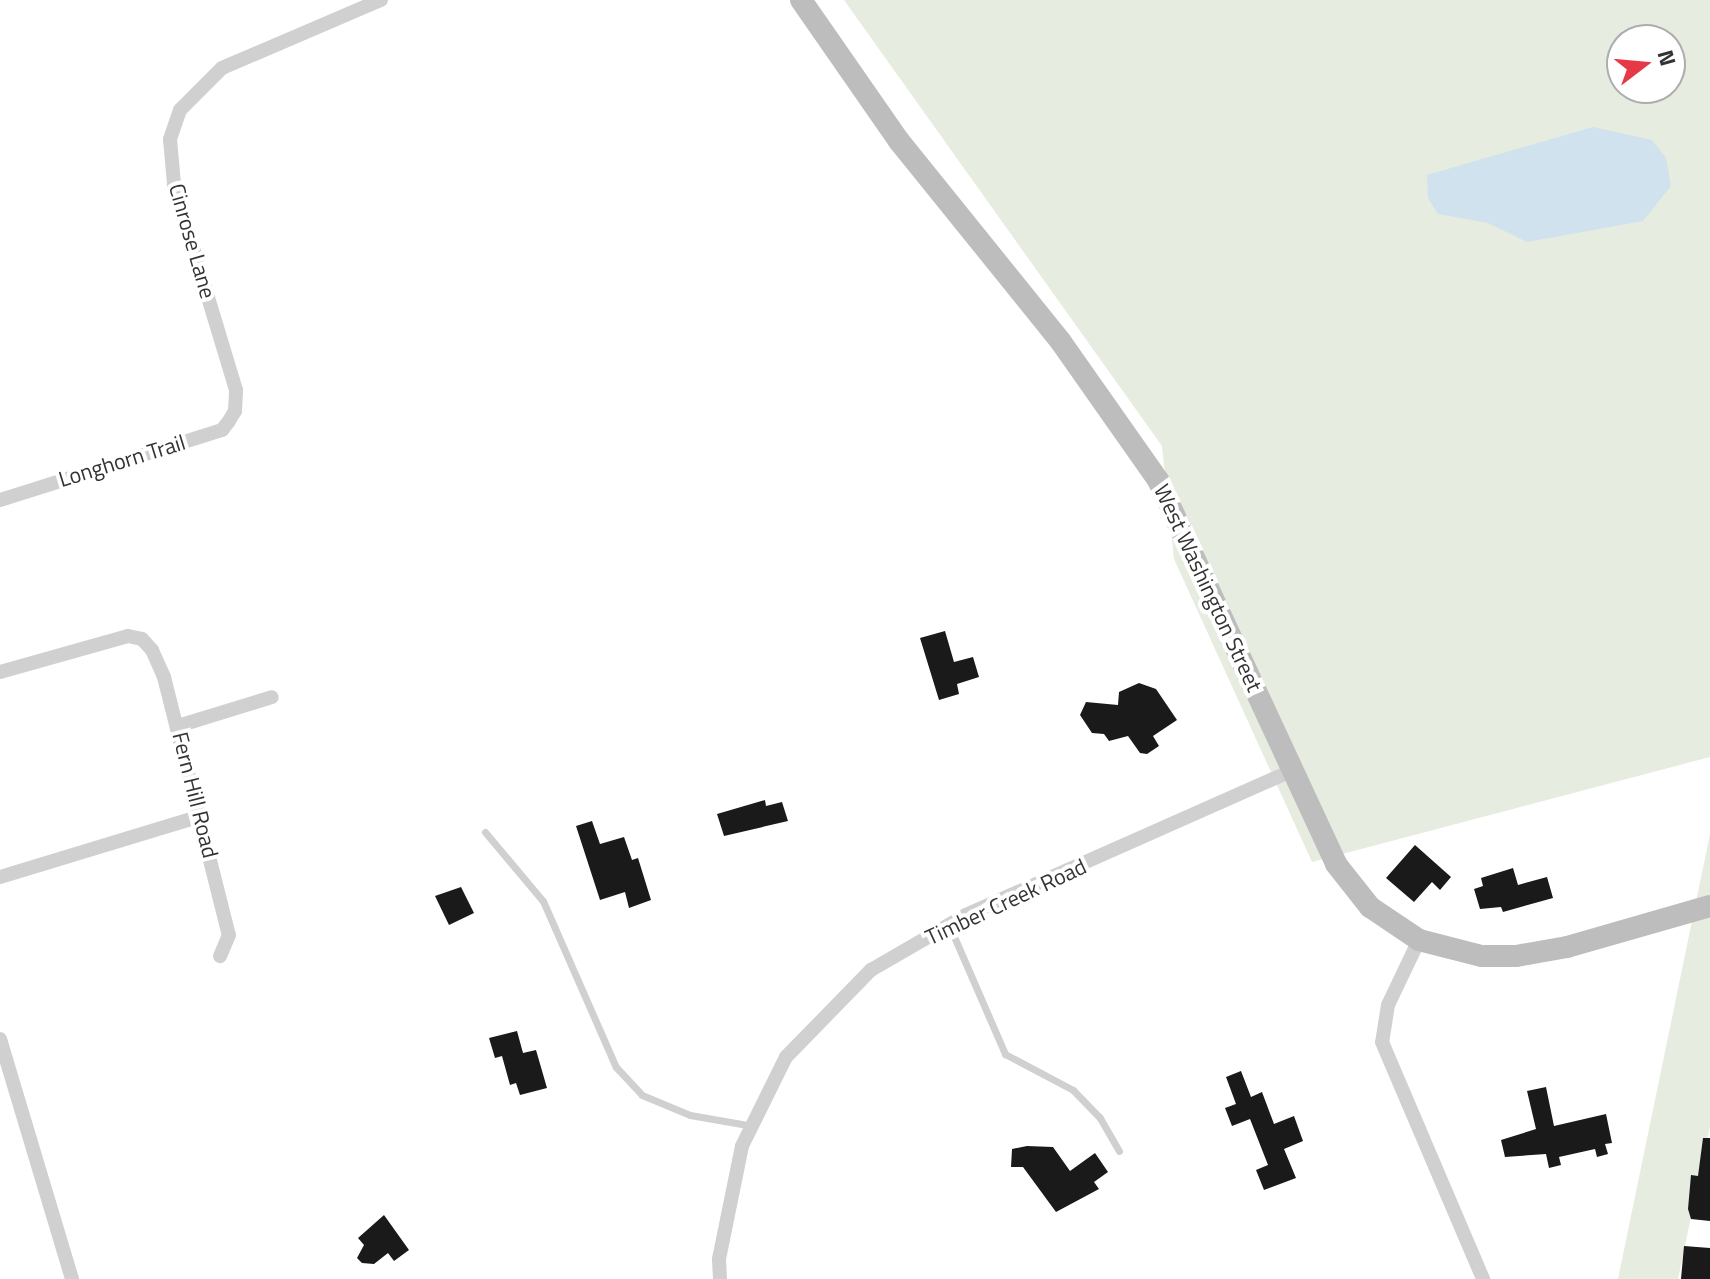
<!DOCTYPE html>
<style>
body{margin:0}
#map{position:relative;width:1710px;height:1279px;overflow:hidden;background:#fff;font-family:"Titillium Web",sans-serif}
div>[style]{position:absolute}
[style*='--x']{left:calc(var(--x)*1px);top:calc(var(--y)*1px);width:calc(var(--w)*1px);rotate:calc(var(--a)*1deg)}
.green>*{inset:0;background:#e6ecdf}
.water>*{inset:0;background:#cfe2ee}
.building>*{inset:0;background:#1a1a1a}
.lane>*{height:7px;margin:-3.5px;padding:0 3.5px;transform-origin:3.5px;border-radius:3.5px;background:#d0d0d0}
.street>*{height:14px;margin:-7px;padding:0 7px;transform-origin:7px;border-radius:7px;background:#d0d0d0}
.secondary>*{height:22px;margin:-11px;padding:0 11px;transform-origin:11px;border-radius:11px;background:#bdbdbd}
span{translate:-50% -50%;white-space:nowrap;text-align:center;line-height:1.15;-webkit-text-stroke:8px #fff;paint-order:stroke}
.street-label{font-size:22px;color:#333}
.north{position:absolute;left:1606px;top:24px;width:80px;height:80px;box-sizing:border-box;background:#fff;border:2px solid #adadad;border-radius:50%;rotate:74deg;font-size:22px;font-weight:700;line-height:32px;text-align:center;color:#333}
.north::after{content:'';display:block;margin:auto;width:28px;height:36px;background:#e63946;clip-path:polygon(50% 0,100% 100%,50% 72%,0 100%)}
</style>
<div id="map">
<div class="green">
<div style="clip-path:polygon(evenodd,844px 0,1710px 0,1710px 757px,1312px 862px,1174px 559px,1162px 446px,844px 0,1622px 40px,1670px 40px,1670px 88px,1622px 88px,1622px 40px)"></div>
<div style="clip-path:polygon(1710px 834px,1710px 1126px,1678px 1279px,1618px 1279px)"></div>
</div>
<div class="water">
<div style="clip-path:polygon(1593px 127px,1652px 140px,1666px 158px,1671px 186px,1643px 221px,1527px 242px,1488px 223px,1438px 214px,1428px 198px,1427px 175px)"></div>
</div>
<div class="building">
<div style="clip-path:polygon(945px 631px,954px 662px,973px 657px,979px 677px,957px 684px,959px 694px,939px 700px,920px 638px)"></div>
<div style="clip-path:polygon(1139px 683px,1156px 689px,1177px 720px,1153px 736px,1159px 746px,1147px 754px,1140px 753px,1128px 736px,1109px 741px,1104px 734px,1092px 733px,1080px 715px,1086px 702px,1118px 705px,1119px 692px)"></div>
<div style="clip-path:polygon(765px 800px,766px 806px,782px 802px,788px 821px,724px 836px,717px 814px)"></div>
<div style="clip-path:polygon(592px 821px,600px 844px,624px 837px,632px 860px,638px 858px,651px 900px,629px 908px,625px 892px,600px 900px,576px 826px)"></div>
<div style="clip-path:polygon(1415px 845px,1451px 877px,1440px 890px,1432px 882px,1414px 902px,1386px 878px)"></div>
<div style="clip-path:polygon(1513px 868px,1518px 885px,1547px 877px,1553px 898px,1503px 912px,1501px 907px,1480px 909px,1474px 889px,1483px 886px,1481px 878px)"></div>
<div style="clip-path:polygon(461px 887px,474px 913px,449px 925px,435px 896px)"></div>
<div style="clip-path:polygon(517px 1031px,523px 1053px,536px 1050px,547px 1088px,520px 1095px,516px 1083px,510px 1085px,502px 1056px,495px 1058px,489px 1038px)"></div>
<div style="clip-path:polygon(1241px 1071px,1251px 1097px,1262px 1092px,1274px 1124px,1294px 1116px,1303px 1141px,1284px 1149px,1296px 1178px,1264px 1190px,1256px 1170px,1268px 1165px,1250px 1119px,1232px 1126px,1225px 1108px,1236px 1104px,1226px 1077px)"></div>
<div style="clip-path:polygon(1546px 1087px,1554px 1126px,1606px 1114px,1612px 1143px,1605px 1144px,1608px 1154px,1597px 1157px,1595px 1149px,1559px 1157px,1561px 1165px,1549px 1168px,1546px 1154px,1505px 1157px,1501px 1140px,1536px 1129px,1527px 1091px)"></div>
<div style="clip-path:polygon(1703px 1138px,1710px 1138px,1710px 1221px,1691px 1219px,1688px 1209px,1691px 1175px,1698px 1176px)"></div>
<div style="clip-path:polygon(1027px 1146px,1053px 1147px,1070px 1171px,1095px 1153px,1108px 1172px,1094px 1182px,1099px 1189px,1056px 1212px,1023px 1167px,1011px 1167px,1012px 1149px)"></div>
<div style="clip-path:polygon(384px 1215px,409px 1250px,394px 1261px,388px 1253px,374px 1264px,362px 1263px,357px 1258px,364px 1245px,358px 1238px)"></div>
<div style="clip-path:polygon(1684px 1246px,1710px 1248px,1710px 1279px,1681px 1279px)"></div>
</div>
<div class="lane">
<div style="--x:485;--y:832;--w:90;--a:50"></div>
<div style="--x:543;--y:901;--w:181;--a:66.3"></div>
<div style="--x:616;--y:1067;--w:38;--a:47"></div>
<div style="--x:642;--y:1095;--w:52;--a:22.6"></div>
<div style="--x:690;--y:1115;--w:64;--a:9.9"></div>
<div style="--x:949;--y:925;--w:141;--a:66.5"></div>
<div style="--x:1005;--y:1054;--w:77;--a:27.9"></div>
<div style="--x:1073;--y:1090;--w:39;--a:46"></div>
<div style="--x:1100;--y:1118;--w:38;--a:60"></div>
</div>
<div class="street">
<div style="--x:0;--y:500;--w:233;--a:-17.5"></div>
<div style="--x:222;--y:430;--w:11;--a:-52"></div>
<div style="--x:229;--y:421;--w:12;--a:-59"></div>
<div style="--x:235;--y:411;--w:21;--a:-87"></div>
<div style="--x:236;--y:390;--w:215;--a:-106.8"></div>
<div style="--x:174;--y:184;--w:45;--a:-95.1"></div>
<div style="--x:170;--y:139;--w:31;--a:-71"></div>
<div style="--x:180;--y:110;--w:59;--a:-45"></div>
<div style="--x:222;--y:68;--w:173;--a:-23.2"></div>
<div style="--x:0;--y:672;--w:133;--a:-15.7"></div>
<div style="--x:128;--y:636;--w:14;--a:12"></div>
<div style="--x:142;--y:639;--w:15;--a:48"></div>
<div style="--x:152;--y:650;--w:30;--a:66"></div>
<div style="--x:164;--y:677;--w:266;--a:75.9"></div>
<div style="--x:229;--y:935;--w:23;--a:113"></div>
<div style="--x:178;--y:726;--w:98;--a:-17.1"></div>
<div style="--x:0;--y:877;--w:210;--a:-16.9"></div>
<div style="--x:1419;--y:940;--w:72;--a:115.5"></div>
<div style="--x:1388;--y:1005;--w:37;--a:99"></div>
<div style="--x:1382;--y:1042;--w:258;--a:66.9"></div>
<div style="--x:0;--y:1039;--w:251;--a:73.3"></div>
<div style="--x:720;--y:1279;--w:20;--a:-93"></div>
<div style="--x:719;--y:1259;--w:115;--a:-78.5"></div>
<div style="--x:742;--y:1146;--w:99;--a:-63.7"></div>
<div style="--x:786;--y:1057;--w:122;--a:-45.7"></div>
<div style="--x:871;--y:970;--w:110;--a:-30.1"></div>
<div style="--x:966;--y:915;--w:358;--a:-23.9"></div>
</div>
<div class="secondary">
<div style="--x:801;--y:0;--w:172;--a:55.2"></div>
<div style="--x:899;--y:141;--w:258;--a:51.1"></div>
<div style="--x:1061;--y:342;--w:169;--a:54.9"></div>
<div style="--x:1158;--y:480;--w:423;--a:65.1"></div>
<div style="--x:1336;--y:864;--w:55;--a:51.7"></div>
<div style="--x:1370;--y:907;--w:59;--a:34"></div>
<div style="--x:1419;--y:940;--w:65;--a:14.3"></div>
<div style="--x:1482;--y:956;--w:34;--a:0"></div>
<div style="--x:1516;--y:956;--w:52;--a:-10"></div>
<div style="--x:1567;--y:947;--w:149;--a:-16"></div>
</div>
<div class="street-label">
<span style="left:192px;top:241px;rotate:74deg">Cinrose Lane</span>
<span style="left:122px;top:461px;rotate:-17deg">Longhorn Trail</span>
<span style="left:1208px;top:588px;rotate:65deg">West Washington Street</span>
<span style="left:195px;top:795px;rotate:76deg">Fern Hill Road</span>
<span style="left:1006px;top:902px;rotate:-25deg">Timber Creek Road</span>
</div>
<div class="north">N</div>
</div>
